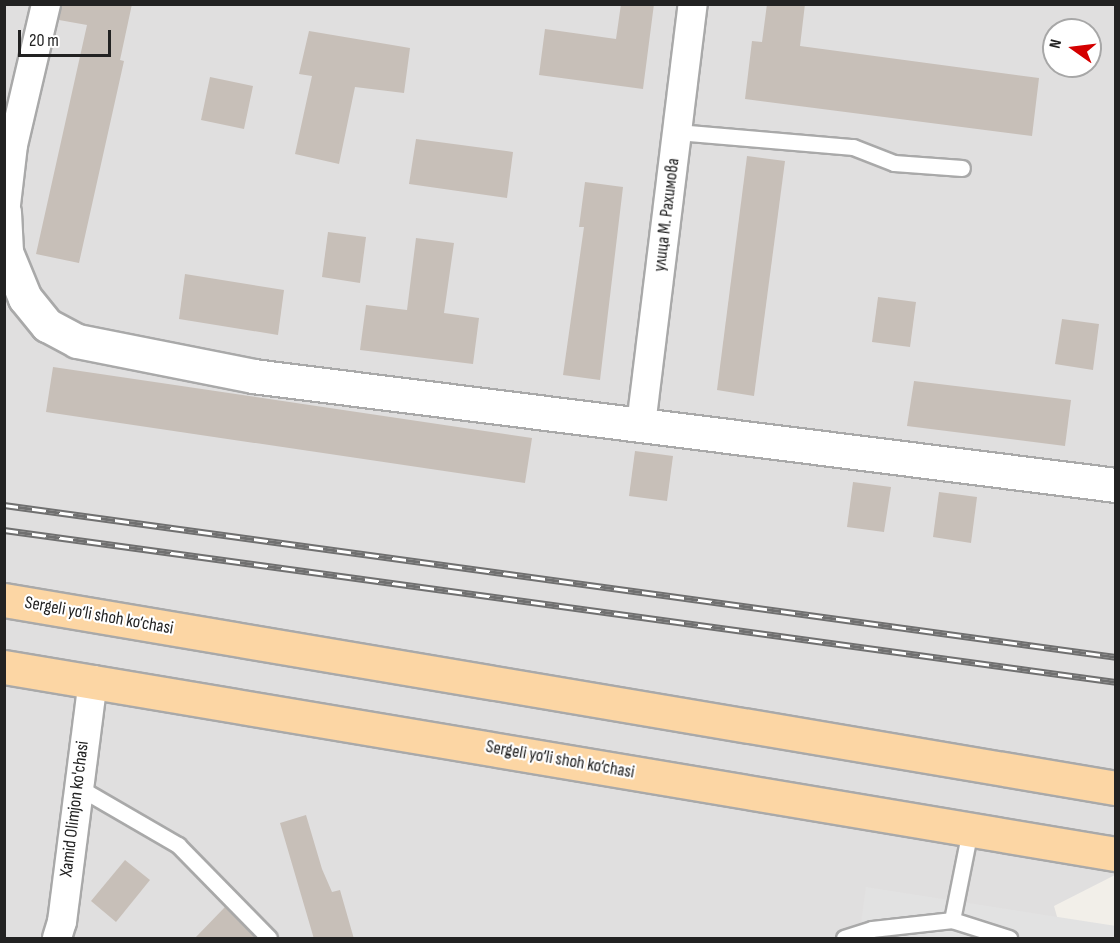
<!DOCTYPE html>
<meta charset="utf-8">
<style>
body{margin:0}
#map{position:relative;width:1120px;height:943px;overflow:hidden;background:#f2efe9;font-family:"Sofia Sans Condensed",sans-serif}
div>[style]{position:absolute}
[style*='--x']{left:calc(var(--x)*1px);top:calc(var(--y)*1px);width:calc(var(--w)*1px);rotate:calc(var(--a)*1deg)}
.residential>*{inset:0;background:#e0dfdf}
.parking>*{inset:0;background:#e2e2e2}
.building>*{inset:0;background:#c7bfb8}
.roads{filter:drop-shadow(2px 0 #a9a9a9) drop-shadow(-2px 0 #a9a9a9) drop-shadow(0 2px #a9a9a9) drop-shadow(0 -2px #a9a9a9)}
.service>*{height:15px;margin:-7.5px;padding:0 7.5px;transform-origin:7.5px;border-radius:7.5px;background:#fff}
.minor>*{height:28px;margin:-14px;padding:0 14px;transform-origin:14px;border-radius:14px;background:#fff}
.tertiary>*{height:33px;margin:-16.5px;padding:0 16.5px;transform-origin:16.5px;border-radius:16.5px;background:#fff}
.primary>*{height:33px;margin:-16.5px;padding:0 16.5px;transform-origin:16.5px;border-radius:16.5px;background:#fcd6a4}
.rail>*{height:7px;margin-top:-3.5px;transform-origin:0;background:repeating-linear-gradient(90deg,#fff 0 14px,#707070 0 28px);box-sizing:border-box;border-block:2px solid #707070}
span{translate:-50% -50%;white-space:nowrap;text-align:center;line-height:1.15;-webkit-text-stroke:4.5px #fff;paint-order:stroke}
.street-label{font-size:18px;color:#222}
.frame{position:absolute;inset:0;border:6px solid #222;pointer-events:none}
.north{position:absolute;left:1042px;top:18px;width:60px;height:60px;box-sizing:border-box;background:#fff;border:2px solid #a7a7a7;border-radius:50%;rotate:284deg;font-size:16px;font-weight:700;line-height:24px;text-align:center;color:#222}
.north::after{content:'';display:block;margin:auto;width:21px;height:27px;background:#d40000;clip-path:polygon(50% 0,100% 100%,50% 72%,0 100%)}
.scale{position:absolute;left:18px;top:30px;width:93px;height:27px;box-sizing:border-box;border:3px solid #222;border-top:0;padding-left:8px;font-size:18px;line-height:21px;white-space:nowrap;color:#222;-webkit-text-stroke:4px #fff;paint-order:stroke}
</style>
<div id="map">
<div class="residential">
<div style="clip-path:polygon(evenodd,5px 5px,1115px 5px,1115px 875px,1054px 906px,1063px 938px,5px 938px,5px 5px,1054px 30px,1090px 30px,1090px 66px,1054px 66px,1054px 30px)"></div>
</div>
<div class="parking">
<div style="clip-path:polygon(866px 887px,1116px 926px,1115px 938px,859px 938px)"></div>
</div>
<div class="building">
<div style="clip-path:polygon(62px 4px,132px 4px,120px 60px,124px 61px,79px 263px,36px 254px,87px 25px,59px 20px)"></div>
<div style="clip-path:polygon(621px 4px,654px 4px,643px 89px,539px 75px,545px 29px,616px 39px)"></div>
<div style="clip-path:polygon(767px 4px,805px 4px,800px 46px,1039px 78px,1032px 136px,745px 99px,752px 41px,762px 42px)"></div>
<div style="clip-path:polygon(309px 31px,410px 48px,404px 93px,355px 87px,339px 164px,295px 154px,312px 76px,299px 74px)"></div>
<div style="clip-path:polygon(210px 77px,253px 86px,244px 129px,201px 120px)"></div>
<div style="clip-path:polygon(416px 139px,513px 152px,507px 198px,409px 184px)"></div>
<div style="clip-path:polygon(747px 156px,785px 161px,754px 396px,717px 390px)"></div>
<div style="clip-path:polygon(585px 182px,623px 187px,600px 380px,563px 375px,584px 227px,579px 227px)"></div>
<div style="clip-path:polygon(328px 232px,366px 237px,360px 283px,322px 277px)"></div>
<div style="clip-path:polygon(416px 238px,454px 243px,444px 313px,479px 318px,473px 364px,360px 350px,366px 305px,407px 310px)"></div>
<div style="clip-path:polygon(185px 274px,284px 290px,278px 335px,179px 319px)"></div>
<div style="clip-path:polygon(878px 297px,916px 302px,910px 347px,872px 342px)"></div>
<div style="clip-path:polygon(1062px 319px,1099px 324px,1093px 370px,1055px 364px)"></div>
<div style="clip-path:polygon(53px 367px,532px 438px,525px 483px,46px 412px)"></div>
<div style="clip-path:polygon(914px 381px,1071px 400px,1065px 446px,907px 426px)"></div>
<div style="clip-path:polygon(635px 451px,673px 456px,667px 501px,629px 496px)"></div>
<div style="clip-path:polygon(853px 482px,891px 487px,884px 532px,847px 527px)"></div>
<div style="clip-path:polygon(939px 492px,977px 497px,971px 543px,933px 537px)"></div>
<div style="clip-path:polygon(306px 815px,322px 869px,332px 892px,340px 890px,354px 939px,314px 939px,280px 823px)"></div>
<div style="clip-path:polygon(125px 860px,150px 880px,116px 922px,91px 901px)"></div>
<div style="clip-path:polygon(225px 907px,256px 939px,194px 939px)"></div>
</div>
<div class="roads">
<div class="service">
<div style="--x:677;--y:132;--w:177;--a:4.9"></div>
<div style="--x:853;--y:147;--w:44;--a:21.3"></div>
<div style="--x:894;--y:163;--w:68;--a:4.2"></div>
<div style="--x:78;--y:787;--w:116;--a:30.1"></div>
<div style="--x:178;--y:845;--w:130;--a:45.6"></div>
<div style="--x:952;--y:920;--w:92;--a:-78.7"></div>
<div style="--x:844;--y:938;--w:29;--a:-18"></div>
<div style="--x:872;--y:929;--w:81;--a:-6.4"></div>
<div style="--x:952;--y:920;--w:60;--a:17.5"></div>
</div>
<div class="minor">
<div style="--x:5;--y:213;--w:68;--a:-83.3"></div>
<div style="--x:13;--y:145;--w:145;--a:-76.8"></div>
<div style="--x:641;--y:425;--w:424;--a:-83"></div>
<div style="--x:57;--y:938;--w:17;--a:-73"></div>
<div style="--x:62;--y:922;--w:244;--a:-82.7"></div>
</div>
<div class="tertiary">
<div style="--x:4;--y:212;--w:40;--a:87.1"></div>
<div style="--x:6;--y:252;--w:50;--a:67.6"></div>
<div style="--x:25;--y:298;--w:35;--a:51"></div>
<div style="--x:47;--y:325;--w:34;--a:28"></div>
<div style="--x:77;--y:341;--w:179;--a:11.2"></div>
<div style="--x:253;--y:376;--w:870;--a:7.2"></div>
</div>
<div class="primary">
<div style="--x:4;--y:600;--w:1128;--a:9.6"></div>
<div style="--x:4;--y:667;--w:1128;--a:9.55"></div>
</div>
</div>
<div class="rail">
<div style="--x:4;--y:505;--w:1122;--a:7.78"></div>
<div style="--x:4;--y:530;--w:1122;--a:7.78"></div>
</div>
<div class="street-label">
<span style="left:667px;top:215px;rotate:-83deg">улица М. Рахимова</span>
<span style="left:99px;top:616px;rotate:10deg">Sergeli yo‘li shoh ko‘chasi</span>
<span style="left:560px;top:760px;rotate:10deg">Sergeli yo‘li shoh ko‘chasi</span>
<span style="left:75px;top:809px;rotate:-83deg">Xamid Olimjon ko'chasi</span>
</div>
<div class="frame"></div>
<div class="north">N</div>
<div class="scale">20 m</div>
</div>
